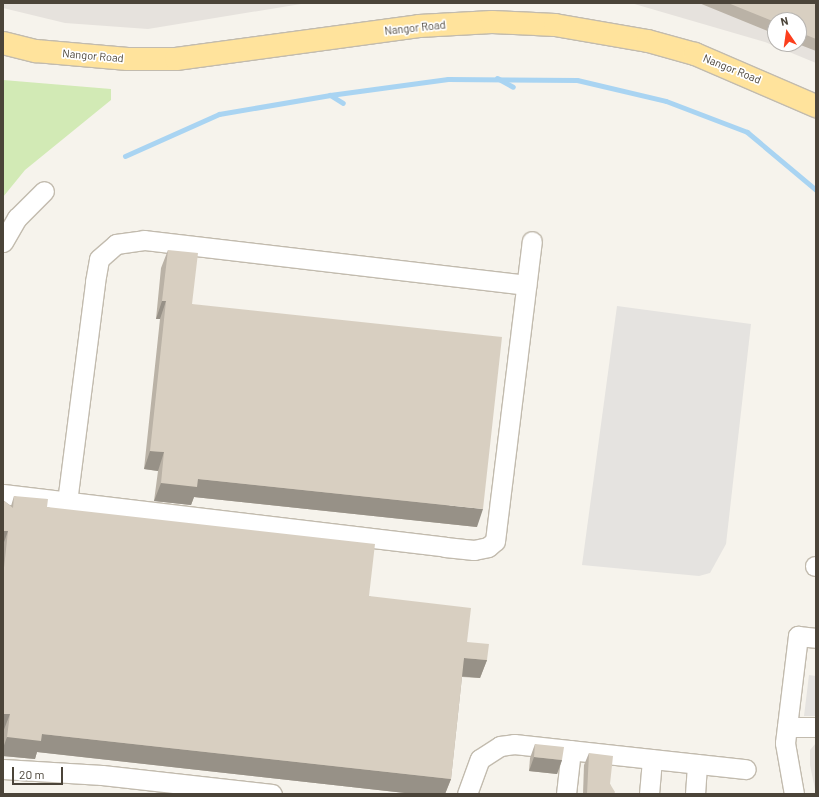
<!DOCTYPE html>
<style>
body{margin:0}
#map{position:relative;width:819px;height:797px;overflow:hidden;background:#f6f3ec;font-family:Barlow,sans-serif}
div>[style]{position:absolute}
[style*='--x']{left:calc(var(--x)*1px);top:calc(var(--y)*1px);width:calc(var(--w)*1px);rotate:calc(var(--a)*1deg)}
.industrial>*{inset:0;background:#e6e2dd}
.green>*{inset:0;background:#d2eab5}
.parking>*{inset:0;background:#e5e3e0}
.stream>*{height:5px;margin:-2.5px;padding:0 2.5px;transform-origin:2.5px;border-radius:2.5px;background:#a9d4f2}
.roads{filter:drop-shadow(1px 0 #c2bbae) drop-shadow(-1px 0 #c2bbae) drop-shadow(0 1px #c2bbae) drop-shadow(0 -1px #c2bbae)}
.minor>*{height:19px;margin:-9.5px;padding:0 9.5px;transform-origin:9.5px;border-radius:9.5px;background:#fff}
.major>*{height:22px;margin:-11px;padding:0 11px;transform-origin:11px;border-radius:11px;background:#ffe39c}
.wall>*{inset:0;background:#bab2a6}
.shaded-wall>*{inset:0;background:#979187}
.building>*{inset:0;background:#d8cfc1}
span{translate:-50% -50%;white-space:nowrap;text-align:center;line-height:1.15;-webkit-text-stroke:3.5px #fff;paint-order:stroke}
.street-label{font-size:11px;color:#4b4439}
.frame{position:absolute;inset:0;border:4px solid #4b4439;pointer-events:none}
.north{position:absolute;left:767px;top:12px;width:40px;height:40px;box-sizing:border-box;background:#fff;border:1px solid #b7b4b0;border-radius:50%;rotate:347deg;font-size:11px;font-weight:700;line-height:16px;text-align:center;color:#4b4439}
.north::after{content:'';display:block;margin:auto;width:14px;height:18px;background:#fc3f1d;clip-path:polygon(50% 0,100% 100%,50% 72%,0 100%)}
.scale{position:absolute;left:12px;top:767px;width:51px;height:18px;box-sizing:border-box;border:2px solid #4b4439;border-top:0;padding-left:5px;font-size:12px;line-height:14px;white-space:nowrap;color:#4b4439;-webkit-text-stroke:3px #fff;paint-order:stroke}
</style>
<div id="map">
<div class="industrial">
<div style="clip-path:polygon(3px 3px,307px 3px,148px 29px,65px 23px,3px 8px)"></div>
<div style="clip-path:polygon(evenodd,631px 3px,816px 3px,816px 63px,765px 42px,631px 3px,775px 20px,799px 20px,799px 44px,775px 44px,775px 20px)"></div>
<div style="clip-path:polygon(816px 743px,816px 794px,810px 765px,810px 750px)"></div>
</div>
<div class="green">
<div style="clip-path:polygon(3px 80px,111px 89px,111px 100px,25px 170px,3px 197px)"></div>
</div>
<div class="parking">
<div style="clip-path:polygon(617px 306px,751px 324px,726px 544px,710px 573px,699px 576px,582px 565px)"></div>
<div style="clip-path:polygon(809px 675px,816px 676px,816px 716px,804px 716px)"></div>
</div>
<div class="stream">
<div style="--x:497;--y:78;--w:18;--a:29"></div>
<div style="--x:330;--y:95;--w:15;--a:32"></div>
<div style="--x:125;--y:156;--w:103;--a:-24.1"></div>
<div style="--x:219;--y:114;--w:113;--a:-9.7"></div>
<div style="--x:330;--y:95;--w:119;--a:-7.7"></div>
<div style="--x:448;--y:79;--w:129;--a:0.4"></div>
<div style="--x:577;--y:80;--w:91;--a:13.3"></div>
<div style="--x:666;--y:101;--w:87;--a:20.9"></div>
<div style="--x:747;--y:132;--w:90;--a:40"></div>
</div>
<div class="roads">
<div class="minor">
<div style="--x:3;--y:242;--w:28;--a:-60"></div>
<div style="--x:17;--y:218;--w:38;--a:-45"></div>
<div style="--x:3;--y:494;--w:445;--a:6.8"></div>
<div style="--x:445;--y:547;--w:29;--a:6"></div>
<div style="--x:474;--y:550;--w:14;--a:-12"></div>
<div style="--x:488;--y:547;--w:9;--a:-41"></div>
<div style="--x:495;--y:541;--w:302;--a:-83"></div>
<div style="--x:67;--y:502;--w:222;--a:-82.7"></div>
<div style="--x:95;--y:282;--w:23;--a:-80"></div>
<div style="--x:99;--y:259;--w:23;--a:-41"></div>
<div style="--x:116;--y:244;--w:28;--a:-8"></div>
<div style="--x:144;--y:240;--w:385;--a:6.7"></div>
<div style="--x:815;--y:566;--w:1;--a:0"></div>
<div style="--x:787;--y:727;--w:29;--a:0"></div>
<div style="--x:3;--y:769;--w:99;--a:3.5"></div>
<div style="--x:102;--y:775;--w:171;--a:6.4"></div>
<div style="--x:467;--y:794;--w:37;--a:-70"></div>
<div style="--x:480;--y:759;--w:24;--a:-33"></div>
<div style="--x:500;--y:746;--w:14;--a:-8"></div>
<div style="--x:514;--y:744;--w:233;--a:6.2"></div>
<div style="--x:566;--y:794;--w:44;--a:-83.5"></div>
<div style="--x:649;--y:794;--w:35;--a:-85"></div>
<div style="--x:695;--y:794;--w:30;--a:-86"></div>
<div style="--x:794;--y:794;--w:52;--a:-100"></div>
<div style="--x:785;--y:743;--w:108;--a:-83.1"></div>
<div style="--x:798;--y:636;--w:18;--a:6"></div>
</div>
<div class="major">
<div style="--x:3;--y:43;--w:34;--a:14"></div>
<div style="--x:36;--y:51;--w:92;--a:5"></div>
<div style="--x:128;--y:59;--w:48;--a:0"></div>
<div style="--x:176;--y:59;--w:245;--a:-7.7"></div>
<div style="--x:419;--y:26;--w:73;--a:-3.1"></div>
<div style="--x:492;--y:22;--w:63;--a:2.7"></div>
<div style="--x:555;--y:25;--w:94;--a:9.8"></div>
<div style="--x:648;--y:41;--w:49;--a:15.5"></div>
<div style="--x:695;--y:54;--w:132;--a:23.3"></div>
</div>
</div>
<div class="wall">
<div style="clip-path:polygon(699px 3px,816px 3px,816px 51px,798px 44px,799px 44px,799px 20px,775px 20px,775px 34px)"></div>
<div style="clip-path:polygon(168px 250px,192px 304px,477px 527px,194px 497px,191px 505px,154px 501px,158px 471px,144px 469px,160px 319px,156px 319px,161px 268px)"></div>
<div style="clip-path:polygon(14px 496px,47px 507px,369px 596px,467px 642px,487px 660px,480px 678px,462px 677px,451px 779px,445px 794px,414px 794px,37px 752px,35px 759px,3px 756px,3px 500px,11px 506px)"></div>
<div style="clip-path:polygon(535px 744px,562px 760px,557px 774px,529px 771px,530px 758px)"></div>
<div style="clip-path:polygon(589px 753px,610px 784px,614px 794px,583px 794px,584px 765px)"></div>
</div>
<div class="shaded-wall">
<div style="clip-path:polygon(162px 301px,166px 301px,160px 319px,156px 319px)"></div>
<div style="clip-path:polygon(150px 451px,164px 452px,158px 471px,144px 469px)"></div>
<div style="clip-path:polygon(198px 479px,483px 509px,477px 527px,194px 497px,191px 505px,154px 501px,161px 483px)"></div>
<div style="clip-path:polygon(3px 531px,8px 531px,3px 545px)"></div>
<div style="clip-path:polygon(464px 658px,487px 660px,480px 678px,458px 676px)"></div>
<div style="clip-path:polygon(3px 714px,10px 714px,3px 732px)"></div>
<div style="clip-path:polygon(42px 734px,451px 779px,445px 794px,414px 794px,37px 752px,35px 759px,3px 756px,3px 748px,7px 737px)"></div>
<div style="clip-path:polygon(534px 757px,562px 760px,557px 774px,529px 771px)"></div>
</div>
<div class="building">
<div style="clip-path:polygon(728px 3px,816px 3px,816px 39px,799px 32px,799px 20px,775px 20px,775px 22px)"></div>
<div style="clip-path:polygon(168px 250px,198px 253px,192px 304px,502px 337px,483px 509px,198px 479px,197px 487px,161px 483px,164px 452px,150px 451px,166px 301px,162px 301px)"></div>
<div style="clip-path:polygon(14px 496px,48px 499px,47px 507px,375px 544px,369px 596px,471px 608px,467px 642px,489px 644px,487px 660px,464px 658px,451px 779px,42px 734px,41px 741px,7px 737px,10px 714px,3px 714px,3px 577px,8px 531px,3px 531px,3px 500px,13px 508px)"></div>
<div style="clip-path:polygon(535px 744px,564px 747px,562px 760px,534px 757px)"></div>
<div style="clip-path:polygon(589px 753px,613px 756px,610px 784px,615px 792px,614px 794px,587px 794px)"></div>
</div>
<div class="street-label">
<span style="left:415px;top:28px;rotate:-6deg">Nangor Road</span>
<span style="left:93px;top:56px;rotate:5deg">Nangor Road</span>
<span style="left:732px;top:69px;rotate:22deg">Nangor Road</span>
</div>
<div class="frame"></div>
<div class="north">N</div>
<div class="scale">20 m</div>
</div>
